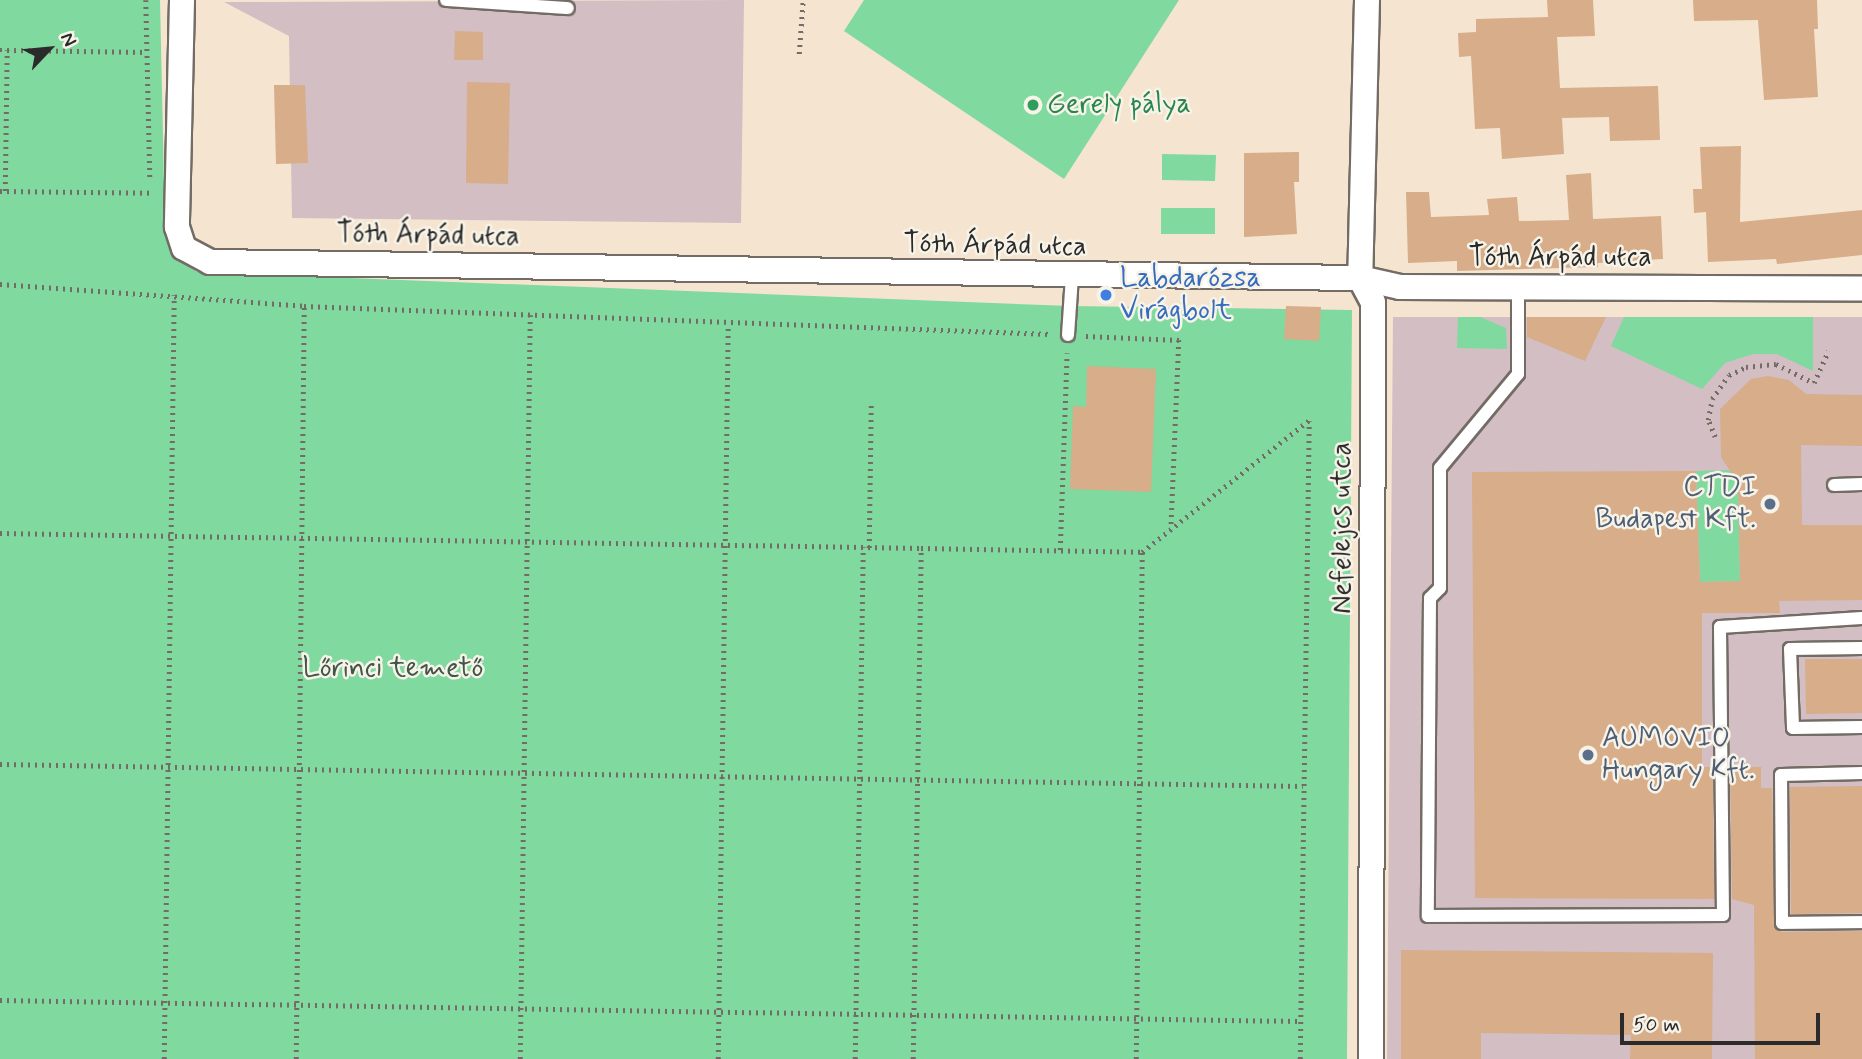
<!DOCTYPE html>
<meta charset="utf-8">
<style>
body{margin:0}
#map{position:relative;width:1862px;height:1059px;overflow:hidden;background:#f5e5d0;font-family:Mynerve,sans-serif}
div>[style]{position:absolute}
[style*='--x']{left:calc(var(--x)*1px);top:calc(var(--y)*1px);width:calc(var(--w)*1px);rotate:calc(var(--a)*1deg)}
.industrial>*{inset:0;background:#d2bec3}
.green>*{inset:0;background:#80d99f}
.building>*{inset:0;background:#d7ad8a}
.path>*{height:4.5px;margin-top:-2.25px;transform-origin:0;background:repeating-linear-gradient(90deg,#726c65 0 2px,transparent 0 7px)}
.roads{filter:drop-shadow(2px 0 #726c65) drop-shadow(-2px 0 #726c65) drop-shadow(0 2px #726c65) drop-shadow(0 -2px #726c65)}
.service>*{height:12px;margin:-6px;padding:0 6px;transform-origin:6px;border-radius:6px;background:#fff}
.minor>*{height:24px;margin:-12px;padding:0 12px;transform-origin:12px;border-radius:12px;background:#fff}
.dots>*{width:19px;height:19px;translate:-50% -50%;box-sizing:border-box;border:4px solid #f7f3e8;border-radius:50%}
span{translate:-50% -50%;white-space:nowrap;text-align:center;line-height:1.15;-webkit-text-stroke:5px #f7f3e8;paint-order:stroke}
.leisure-label{font-size:28px;color:#27864d}
.left{translate:0 -50%;text-align:left}
.street-label{font-size:28px;color:#2b2b2b}
.shop-label{font-size:28px;color:#366cbe}
.service-label{font-size:28px;color:#4e5e75}
.right{translate:-100% -50%;text-align:right}
.park-label{font-size:28px;color:#405648}
.north{position:absolute;left:14px;top:14px;width:70px;height:70px;-webkit-text-stroke:5px #f7f3e8;paint-order:stroke;rotate:64deg;font-size:19px;font-weight:700;line-height:28px;text-align:center;color:#2b2b2b}
.north::after{content:'';display:block;margin:auto;width:24px;height:32px;background:#2b2b2b;clip-path:polygon(50% 0,100% 100%,50% 72%,0 100%)}
.scale{position:absolute;left:1620px;top:1013px;width:200px;height:32px;box-sizing:border-box;border:4px solid #2b2b2b;border-top:0;padding-left:9px;font-size:21px;line-height:24px;white-space:nowrap;color:#2b2b2b;-webkit-text-stroke:5px #f7f3e8;paint-order:stroke}
</style>
<div id="map">
<div class="industrial">
<div style="clip-path:polygon(744px 0,741px 223px,292px 218px,289px 36px,224px 2px)"></div>
<div style="clip-path:polygon(1393px 317px,1862px 317px,1862px 1059px,1387px 1059px)"></div>
</div>
<div class="green">
<div style="clip-path:polygon(0 0,160px 0,165px 228px,176px 258px,197px 272px,1070px 306px,1352px 310px,1347px 1059px,0 1059px)"></div>
<div style="clip-path:polygon(864px 0,1179px 0,1064px 179px,844px 31px)"></div>
<div style="clip-path:polygon(1162px 154px,1216px 155px,1215px 181px,1162px 180px)"></div>
<div style="clip-path:polygon(1161px 208px,1215px 208px,1215px 234px,1161px 234px)"></div>
<div style="clip-path:polygon(1458px 317px,1480px 317px,1506px 328px,1507px 349px,1457px 348px)"></div>
<div style="clip-path:polygon(1624px 317px,1813px 317px,1813px 371px,1777px 354px,1753px 354px,1725px 363px,1702px 389px,1611px 346px)"></div>
<div style="clip-path:polygon(1730px 470px,1738px 483px,1740px 581px,1700px 582px,1696px 471px)"></div>
</div>
<div class="building">
<div style="clip-path:polygon(1547px 0,1593px 0,1595px 36px,1557px 37px,1560px 88px,1658px 86px,1660px 140px,1610px 141px,1609px 117px,1562px 118px,1564px 154px,1502px 159px,1500px 128px,1475px 129px,1471px 56px,1459px 57px,1458px 33px,1476px 32px,1476px 19px,1548px 17px)"></div>
<div style="clip-path:polygon(1693px 0,1817px 0,1818px 29px,1814px 29px,1818px 97px,1764px 100px,1758px 20px,1694px 21px)"></div>
<div style="clip-path:polygon(455px 31px,483px 32px,483px 60px,454px 60px)"></div>
<div style="clip-path:polygon(467px 82px,510px 83px,508px 184px,466px 183px)"></div>
<div style="clip-path:polygon(274px 85px,305px 85px,308px 163px,276px 164px)"></div>
<div style="clip-path:polygon(1741px 146px,1740px 222px,1862px 210px,1862px 255px,1777px 264px,1776px 259px,1708px 262px,1706px 212px,1694px 213px,1693px 189px,1702px 189px,1700px 147px)"></div>
<div style="clip-path:polygon(1299px 152px,1299px 182px,1294px 182px,1297px 234px,1244px 237px,1244px 153px)"></div>
<div style="clip-path:polygon(1591px 173px,1593px 219px,1661px 216px,1663px 259px,1598px 263px,1598px 267px,1457px 271px,1457px 261px,1408px 263px,1406px 192px,1429px 192px,1431px 217px,1489px 215px,1487px 199px,1517px 197px,1519px 221px,1569px 220px,1566px 175px)"></div>
<div style="clip-path:polygon(1286px 306px,1321px 307px,1319px 341px,1284px 339px)"></div>
<div style="clip-path:polygon(1527px 317px,1606px 317px,1585px 361px,1527px 337px)"></div>
<div style="clip-path:polygon(1087px 366px,1156px 369px,1151px 492px,1070px 489px,1073px 406px,1086px 407px)"></div>
<div style="clip-path:polygon(1768px 376px,1789px 380px,1806px 394px,1862px 395px,1862px 446px,1801px 445px,1802px 525px,1862px 525px,1862px 600px,1779px 601px,1780px 613px,1702px 613px,1702px 767px,1713px 767px,1714px 899px,1475px 898px,1472px 472px,1696px 471px,1700px 582px,1740px 581px,1738px 483px,1721px 457px,1720px 409px,1751px 379px)"></div>
<div style="clip-path:polygon(1805px 659px,1862px 659px,1862px 713px,1806px 714px)"></div>
<div style="clip-path:polygon(1730px 767px,1761px 767px,1761px 788px,1772px 788px,1775px 928px,1782px 932px,1862px 931px,1862px 1059px,1755px 1059px,1754px 905px,1732px 899px)"></div>
<div style="clip-path:polygon(1862px 786px,1862px 913px,1791px 914px,1790px 787px)"></div>
<div style="clip-path:polygon(1401px 950px,1713px 953px,1712px 1059px,1630px 1059px,1631px 1035px,1481px 1033px,1481px 1059px,1401px 1059px)"></div>
</div>
<div class="path">
<div style="--x:146;--y:0;--w:178;--a:88.7"></div>
<div style="--x:0;--y:50;--w:7;--a:0"></div>
<div style="--x:799;--y:54;--w:54;--a:-85.8"></div>
<div style="--x:0;--y:191;--w:153;--a:0.7"></div>
<div style="--x:5;--y:191;--w:141;--a:-89.2"></div>
<div style="--x:7;--y:50;--w:140;--a:0.8"></div>
<div style="--x:0;--y:284;--w:305;--a:4.1"></div>
<div style="--x:304;--y:306;--w:746;--a:2.15"></div>
<div style="--x:1086;--y:336;--w:93;--a:2.5"></div>
<div style="--x:1179;--y:340;--w:189;--a:92.4"></div>
<div style="--x:1715;--y:437;--w:18;--a:-112"></div>
<div style="--x:1708;--y:420;--w:21;--a:-79"></div>
<div style="--x:1712;--y:399;--w:29;--a:-55"></div>
<div style="--x:1729;--y:375;--w:19;--a:-25"></div>
<div style="--x:1746;--y:367;--w:30;--a:-6"></div>
<div style="--x:1776;--y:364;--w:42;--a:26.6"></div>
<div style="--x:1814;--y:383;--w:35;--a:-66"></div>
<div style="--x:0;--y:533;--w:921;--a:0.93"></div>
<div style="--x:869;--y:548;--w:147;--a:-89.2"></div>
<div style="--x:1060;--y:550;--w:197;--a:-88"></div>
<div style="--x:0;--y:764;--w:1303;--a:0.97"></div>
<div style="--x:0;--y:1000;--w:1300;--a:0.93"></div>
<div style="--x:164;--y:1059;--w:764;--a:-89.25"></div>
<div style="--x:296;--y:1059;--w:753;--a:-89.39"></div>
<div style="--x:520;--y:1059;--w:744;--a:-89.23"></div>
<div style="--x:718;--y:1059;--w:735;--a:-89.22"></div>
<div style="--x:855;--y:1059;--w:512;--a:-89.1"></div>
<div style="--x:913;--y:1059;--w:511;--a:-89.1"></div>
<div style="--x:921;--y:548;--w:221;--a:1"></div>
<div style="--x:1136;--y:1059;--w:507;--a:-89.32"></div>
<div style="--x:1142;--y:552;--w:213;--a:-38.3"></div>
<div style="--x:1300;--y:1059;--w:638;--a:-89.19"></div>
</div>
<div class="roads">
<div class="service">
<div style="--x:446;--y:0;--w:122;--a:3.8"></div>
<div style="--x:1518;--y:288;--w:86;--a:90"></div>
<div style="--x:1518;--y:374;--w:122;--a:129.7"></div>
<div style="--x:1440;--y:468;--w:120;--a:90"></div>
<div style="--x:1440;--y:588;--w:14;--a:135"></div>
<div style="--x:1430;--y:598;--w:318;--a:90.4"></div>
<div style="--x:1428;--y:916;--w:295;--a:-0.2"></div>
<div style="--x:1723;--y:915;--w:288;--a:-90.6"></div>
<div style="--x:1720;--y:627;--w:142;--a:-3.6"></div>
<div style="--x:1068;--y:335;--w:58;--a:-86.1"></div>
<div style="--x:1834;--y:485;--w:28;--a:-2"></div>
<div style="--x:1862;--y:648;--w:72;--a:179.2"></div>
<div style="--x:1790;--y:649;--w:79;--a:87.8"></div>
<div style="--x:1793;--y:728;--w:69;--a:-0.8"></div>
<div style="--x:1862;--y:773;--w:81;--a:178.6"></div>
<div style="--x:1781;--y:775;--w:148;--a:89.6"></div>
<div style="--x:1782;--y:923;--w:80;--a:-0.7"></div>
</div>
<div class="minor">
<div style="--x:182;--y:0;--w:227;--a:91.3"></div>
<div style="--x:177;--y:227;--w:22;--a:72"></div>
<div style="--x:184;--y:248;--w:30;--a:28"></div>
<div style="--x:210;--y:262;--w:1150;--a:0.8"></div>
<div style="--x:1360;--y:278;--w:41;--a:12.7"></div>
<div style="--x:1400;--y:287;--w:462;--a:0.2"></div>
<div style="--x:1367;--y:0;--w:278;--a:91.4"></div>
<div style="--x:1360;--y:278;--w:27;--a:62"></div>
<div style="--x:1373;--y:302;--w:757;--a:90.15"></div>
</div>
</div>
<div class="dots">
<div style="left:1033px;top:105px;background:#2e9e5b"></div>
<div style="left:1106px;top:295px;background:#3f7fe0"></div>
<div style="left:1770px;top:504px;background:#5c6f8a"></div>
<div style="left:1588px;top:755px;background:#5c6f8a"></div>
</div>
<div class="leisure-label">
<span class="left" style="left:1047px;top:105px">Gerely pálya</span>
</div>
<div class="street-label">
<span style="left:428px;top:236px;rotate:1deg">Tóth Árpád utca</span>
<span style="left:995px;top:246px;rotate:1deg">Tóth Árpád utca</span>
<span style="left:1560px;top:258px">Tóth Árpád utca</span>
<span style="left:1343px;top:528px;rotate:-90deg">Nefelejcs utca</span>
</div>
<div class="shop-label">
<span class="left" style="left:1120px;top:295px">Labdarózsa<br>Virágbolt</span>
</div>
<div class="service-label">
<span class="right" style="left:1756px;top:504px">CTDI<br>Budapest Kft.</span>
<span class="left" style="left:1602px;top:755px">AUMOVIO<br>Hungary Kft.</span>
</div>
<div class="park-label">
<span style="left:393px;top:669px">Lőrinci temető</span>
</div>
<div class="north">N</div>
<div class="scale">50 m</div>
</div>
